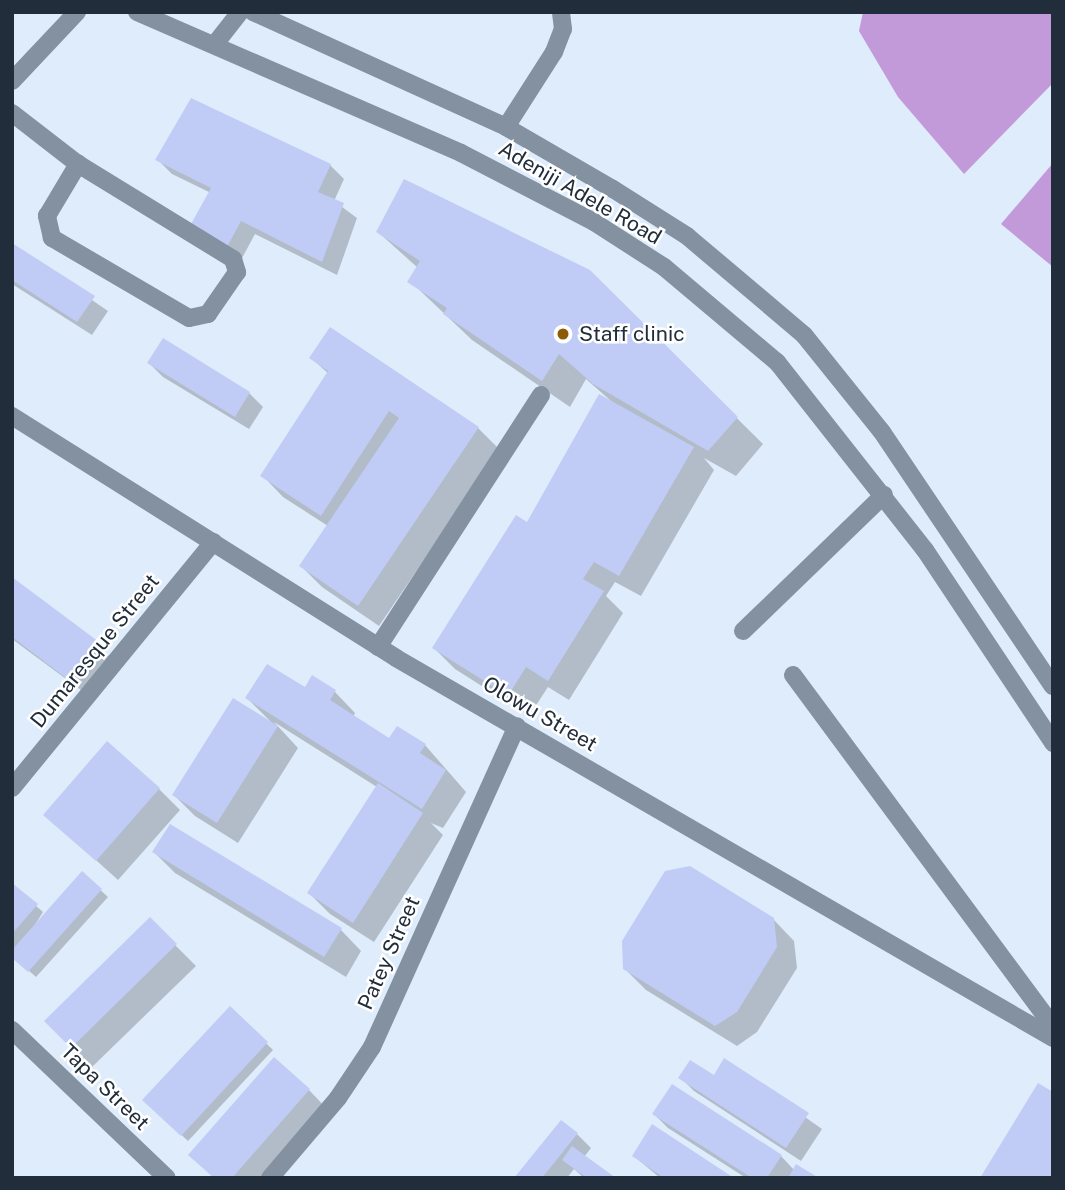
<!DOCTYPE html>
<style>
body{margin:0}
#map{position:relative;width:1065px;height:1190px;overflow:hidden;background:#dfecfb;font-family:"Public Sans",sans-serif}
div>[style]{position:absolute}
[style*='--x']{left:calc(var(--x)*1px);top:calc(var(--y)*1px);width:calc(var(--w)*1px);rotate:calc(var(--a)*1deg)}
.water>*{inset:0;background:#c299d9}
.shadow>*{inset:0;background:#0003}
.building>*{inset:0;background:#c0cbf6}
.minor>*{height:18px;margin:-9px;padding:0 9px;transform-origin:9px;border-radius:9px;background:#8491a0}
.dots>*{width:19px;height:19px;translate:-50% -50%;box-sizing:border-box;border:4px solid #fff;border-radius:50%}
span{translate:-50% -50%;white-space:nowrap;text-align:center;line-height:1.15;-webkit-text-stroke:5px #fff;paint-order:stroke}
.street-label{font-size:21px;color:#212d3a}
.poi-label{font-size:21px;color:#212d3a}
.left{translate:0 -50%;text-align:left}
.frame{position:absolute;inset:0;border:14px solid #212d3a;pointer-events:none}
</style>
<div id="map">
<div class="water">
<div style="clip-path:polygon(863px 12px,1053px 12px,1053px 83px,964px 174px,898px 97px,859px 31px)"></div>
<div style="clip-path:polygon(1053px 163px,1053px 267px,1001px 224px)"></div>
</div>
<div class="shadow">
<div style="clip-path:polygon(158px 160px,330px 165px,344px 179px,334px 201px,357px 218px,337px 275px,255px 234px,241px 260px,208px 238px,211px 193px,172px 174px)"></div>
<div style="clip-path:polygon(378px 232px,589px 272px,763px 444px,736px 476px,704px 458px,714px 470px,641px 596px,615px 582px,606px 596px,623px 613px,569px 700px,548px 687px,529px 716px,455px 669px,434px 648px,528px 524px,611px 401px,586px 379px,570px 407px,472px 340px,410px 281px,418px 268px)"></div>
<div style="clip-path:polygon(12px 245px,108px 311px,92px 335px,12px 284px)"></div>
<div style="clip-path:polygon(311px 358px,419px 388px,478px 428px,499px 449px,379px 626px,322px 587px,301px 566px,328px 526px,283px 497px,263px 476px,329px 374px)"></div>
<div style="clip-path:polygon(149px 363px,249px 393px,263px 407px,249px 429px,163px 377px)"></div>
<div style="clip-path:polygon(13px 580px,112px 658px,85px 693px,12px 639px)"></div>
<div style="clip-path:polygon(305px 690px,335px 692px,355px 713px,353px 717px,390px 740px,425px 745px,466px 792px,443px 828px,431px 823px,443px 835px,374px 942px,330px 914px,309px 893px,377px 787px,274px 722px,298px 748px,238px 843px,195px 816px,174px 795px,272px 723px,247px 698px)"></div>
<div style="clip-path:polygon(159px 789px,180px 810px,118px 880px,45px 814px)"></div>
<div style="clip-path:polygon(154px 852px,341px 930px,361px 951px,346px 977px,175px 873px)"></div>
<div style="clip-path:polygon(82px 873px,108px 897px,36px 977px,12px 956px,12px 885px,43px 912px,31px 931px)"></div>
<div style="clip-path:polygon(773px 919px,794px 941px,797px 968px,757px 1032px,737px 1046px,646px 990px,625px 969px)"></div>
<div style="clip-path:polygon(150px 920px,196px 966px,92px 1067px,46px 1021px)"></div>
<div style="clip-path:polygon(230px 1008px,273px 1050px,188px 1141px,144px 1100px)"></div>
<div style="clip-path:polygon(725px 1061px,822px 1129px,801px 1161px,694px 1091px,680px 1077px,714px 1078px)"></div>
<div style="clip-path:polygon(309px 1090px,329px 1111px,271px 1178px,214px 1178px,191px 1155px)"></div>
<div style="clip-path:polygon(654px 1114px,781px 1156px,794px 1170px,816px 1178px,746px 1178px,668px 1128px)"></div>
<div style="clip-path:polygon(577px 1134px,591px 1148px,584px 1157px,613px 1178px,584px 1178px,574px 1169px,567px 1178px,517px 1178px)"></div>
<div style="clip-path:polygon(634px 1156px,731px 1178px,660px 1178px)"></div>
</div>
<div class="building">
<div style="clip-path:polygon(191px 98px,331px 164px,318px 192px,344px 203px,322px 262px,241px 221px,227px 247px,191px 224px,211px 188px,155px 160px)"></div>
<div style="clip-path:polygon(404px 179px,590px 270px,738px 417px,708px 451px,593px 384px,559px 354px,542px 381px,443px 314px,447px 308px,407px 282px,420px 261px,376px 232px)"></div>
<div style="clip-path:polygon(12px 243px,95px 296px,77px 322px,12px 280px)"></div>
<div style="clip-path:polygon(330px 327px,479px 427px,358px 606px,299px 566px,399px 418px,389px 411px,321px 516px,260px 476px,328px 371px,309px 358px)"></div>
<div style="clip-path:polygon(163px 338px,250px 392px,235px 417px,147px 363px)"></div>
<div style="clip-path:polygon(599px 394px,694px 447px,619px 576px,594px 562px,583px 579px,604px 591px,548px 681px,526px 667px,508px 696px,432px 648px,516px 515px,527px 522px)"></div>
<div style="clip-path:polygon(12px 577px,99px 642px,70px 681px,12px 637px)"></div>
<div style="clip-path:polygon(267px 664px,305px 687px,312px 675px,336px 690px,330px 700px,389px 738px,397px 726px,426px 744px,420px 753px,446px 770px,422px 809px,245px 698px)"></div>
<div style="clip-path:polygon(233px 698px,278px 726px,217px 823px,172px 795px)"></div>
<div style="clip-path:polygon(107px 741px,160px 788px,96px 861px,43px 815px)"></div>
<div style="clip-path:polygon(378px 783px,423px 813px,353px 923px,307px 893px)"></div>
<div style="clip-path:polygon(170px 824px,342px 928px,324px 957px,152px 852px)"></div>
<div style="clip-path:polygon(690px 866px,774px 918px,777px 947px,737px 1012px,715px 1026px,623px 969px,622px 941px,665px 871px)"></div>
<div style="clip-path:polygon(82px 871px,102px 889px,28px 972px,12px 958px,12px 950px)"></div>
<div style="clip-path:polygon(12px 883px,38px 904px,12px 934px)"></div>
<div style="clip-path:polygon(150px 917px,177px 944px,71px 1048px,44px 1021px)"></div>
<div style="clip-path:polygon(230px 1006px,268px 1042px,181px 1136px,142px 1100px)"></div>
<div style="clip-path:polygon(274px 1057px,310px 1089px,232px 1178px,214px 1178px,188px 1155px)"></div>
<div style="clip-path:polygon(724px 1058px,809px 1113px,786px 1148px,678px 1078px,690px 1060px,714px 1075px)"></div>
<div style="clip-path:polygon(1038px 1083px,1053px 1092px,1053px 1178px,980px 1178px)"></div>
<div style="clip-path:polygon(672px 1084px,782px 1155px,767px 1178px,752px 1178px,652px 1114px)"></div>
<div style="clip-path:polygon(561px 1120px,578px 1133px,542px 1178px,514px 1178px)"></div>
<div style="clip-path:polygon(652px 1124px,734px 1178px,664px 1178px,632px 1156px)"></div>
<div style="clip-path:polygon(572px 1146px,616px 1178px,587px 1178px,562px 1160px)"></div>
<div style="clip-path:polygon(796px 1164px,819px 1178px,788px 1178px)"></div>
</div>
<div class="minor">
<div style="--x:137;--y:12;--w:353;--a:23.5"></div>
<div style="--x:461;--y:153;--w:150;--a:27.4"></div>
<div style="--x:594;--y:222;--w:83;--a:32.7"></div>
<div style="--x:664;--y:267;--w:148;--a:40.1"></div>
<div style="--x:777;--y:362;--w:239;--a:51.8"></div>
<div style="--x:925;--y:550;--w:232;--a:56.4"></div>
<div style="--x:253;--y:12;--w:278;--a:24.4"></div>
<div style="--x:506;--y:127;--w:124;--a:30.1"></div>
<div style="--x:613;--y:189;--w:88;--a:32.4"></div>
<div style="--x:687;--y:236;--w:153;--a:40.2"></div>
<div style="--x:804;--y:335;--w:124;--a:51.2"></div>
<div style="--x:882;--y:432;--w:306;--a:56.1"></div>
<div style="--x:215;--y:44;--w:41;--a:-52"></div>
<div style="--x:12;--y:81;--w:95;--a:-46.7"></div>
<div style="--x:12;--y:113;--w:83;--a:37.7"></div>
<div style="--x:78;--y:164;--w:182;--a:31.5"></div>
<div style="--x:233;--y:259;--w:14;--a:73"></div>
<div style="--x:237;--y:272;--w:51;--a:124.6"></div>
<div style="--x:208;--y:314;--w:19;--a:168"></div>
<div style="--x:189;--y:318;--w:159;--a:-149.7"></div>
<div style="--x:52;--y:238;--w:23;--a:-103"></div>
<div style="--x:47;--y:216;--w:61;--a:-59.2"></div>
<div style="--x:506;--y:127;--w:89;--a:-57.4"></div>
<div style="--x:554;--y:52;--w:25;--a:-69"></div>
<div style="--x:563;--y:29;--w:17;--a:-97"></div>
<div style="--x:12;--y:416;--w:454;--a:32.2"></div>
<div style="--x:396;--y:658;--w:759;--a:30.04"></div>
<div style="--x:743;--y:631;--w:196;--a:-44"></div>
<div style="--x:378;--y:647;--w:300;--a:-57.1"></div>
<div style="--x:793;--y:675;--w:437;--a:53.5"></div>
<div style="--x:12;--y:788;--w:318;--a:-50.7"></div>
<div style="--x:12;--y:1030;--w:214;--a:43.7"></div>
<div style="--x:270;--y:1178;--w:105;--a:-49.6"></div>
<div style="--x:338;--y:1098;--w:61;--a:-56.3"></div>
<div style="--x:372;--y:1047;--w:352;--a:-65.7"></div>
</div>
<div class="dots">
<div style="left:563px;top:334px;background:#8c5c05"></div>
</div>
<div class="street-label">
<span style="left:580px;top:193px;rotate:30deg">Adeniji Adele Road</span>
<span style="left:95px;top:651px;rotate:-51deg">Dumaresque Street</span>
<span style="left:540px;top:714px;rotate:30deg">Olowu Street</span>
<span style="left:389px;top:953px;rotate:-66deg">Patey Street</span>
<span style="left:105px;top:1087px;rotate:44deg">Tapa Street</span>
</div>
<div class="poi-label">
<span class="left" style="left:579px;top:334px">Staff clinic</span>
</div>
<div class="frame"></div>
</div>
